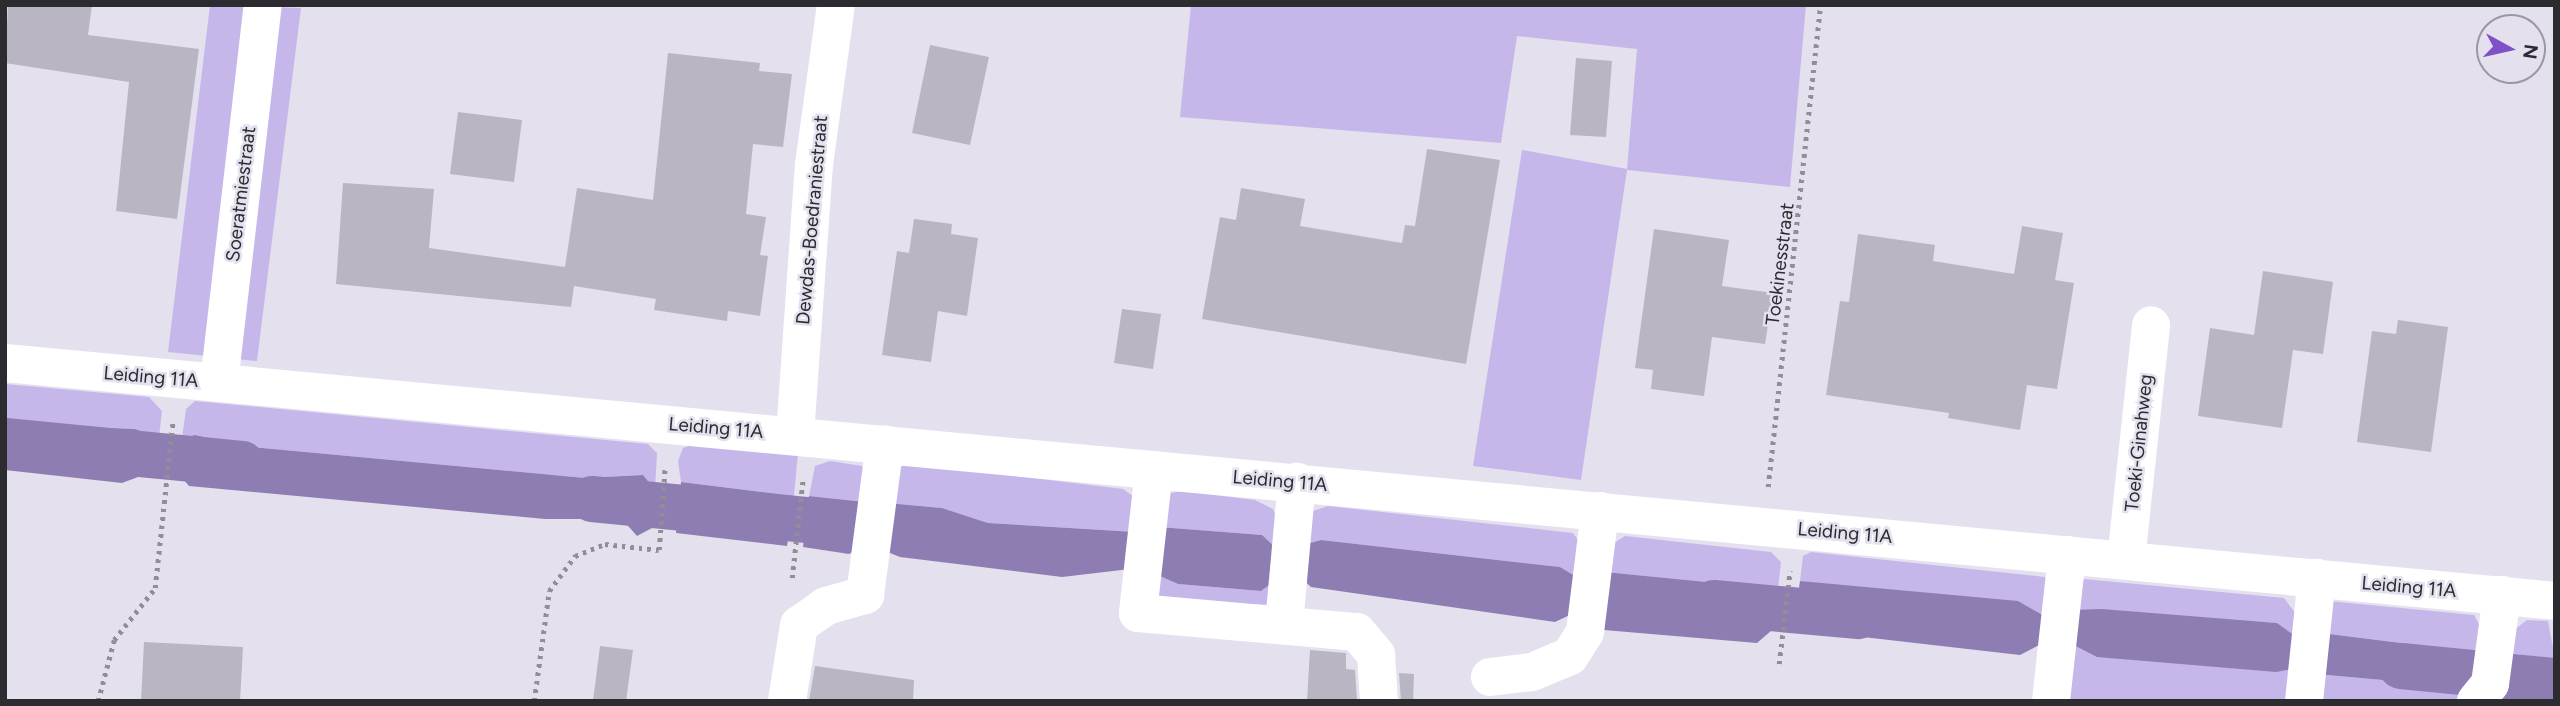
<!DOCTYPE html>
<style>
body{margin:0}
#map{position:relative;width:2560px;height:706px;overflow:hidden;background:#e4e0ee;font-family:Figtree,sans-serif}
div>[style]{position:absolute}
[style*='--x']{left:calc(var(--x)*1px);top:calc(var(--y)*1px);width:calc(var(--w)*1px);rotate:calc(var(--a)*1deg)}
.green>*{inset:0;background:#c6b7ea}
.water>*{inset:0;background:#8e7db3}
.canal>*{height:46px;margin:-23px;padding:0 23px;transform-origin:23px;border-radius:23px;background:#8e7db3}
.building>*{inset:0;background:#b9b5c3}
.path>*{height:4.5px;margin-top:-2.25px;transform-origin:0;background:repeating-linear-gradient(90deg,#918e98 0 3.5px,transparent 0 8.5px)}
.minor>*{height:38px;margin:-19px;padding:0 19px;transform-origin:19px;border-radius:19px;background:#fff}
span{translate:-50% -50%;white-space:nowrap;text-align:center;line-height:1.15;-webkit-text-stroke:5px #e4e0ee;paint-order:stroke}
.street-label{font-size:19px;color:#2c2b30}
.frame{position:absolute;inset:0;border:7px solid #2c2b30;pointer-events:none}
.north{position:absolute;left:2476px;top:14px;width:70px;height:70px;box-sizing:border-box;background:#e4e0ee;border:2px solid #9a98a2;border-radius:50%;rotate:98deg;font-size:19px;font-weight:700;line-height:28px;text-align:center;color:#2c2b30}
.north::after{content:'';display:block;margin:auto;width:24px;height:32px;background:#8050c9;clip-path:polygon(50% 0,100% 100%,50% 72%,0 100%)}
</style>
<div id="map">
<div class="green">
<div style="clip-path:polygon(210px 5px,301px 8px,257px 361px,168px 352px)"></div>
<div style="clip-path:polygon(1191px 5px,1806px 5px,1790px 187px,1627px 170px,1581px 480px,1473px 466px,1522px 150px,1627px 169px,1637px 49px,1517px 36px,1501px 143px,1180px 117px)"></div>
<div style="clip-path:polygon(5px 384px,149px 397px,162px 411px,159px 437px,135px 429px,5px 424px)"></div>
<div style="clip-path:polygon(195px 401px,648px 444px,657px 453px,655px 490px,642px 475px,585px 478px,251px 447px,195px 435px,182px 438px,186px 409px)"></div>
<div style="clip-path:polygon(696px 443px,798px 453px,794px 496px,681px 482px,678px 461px,683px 448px)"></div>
<div style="clip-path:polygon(830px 461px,862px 466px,869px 478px,865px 502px,809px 496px,815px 466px)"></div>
<div style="clip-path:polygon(908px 463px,1123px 489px,1137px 499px,1135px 532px,988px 523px,942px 508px,887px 503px,894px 471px)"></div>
<div style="clip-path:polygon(1181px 491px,1255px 500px,1273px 509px,1280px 527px,1278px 550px,1261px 535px,1159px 527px,1167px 494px)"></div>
<div style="clip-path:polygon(1328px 506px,1573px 533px,1583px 547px,1580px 579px,1560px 567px,1321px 540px,1303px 545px,1310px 512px)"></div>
<div style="clip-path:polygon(1625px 536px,1771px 552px,1781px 562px,1778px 589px,1605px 572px,1611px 545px)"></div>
<div style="clip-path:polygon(1811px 552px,2045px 577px,2052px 587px,2046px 617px,1800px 581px,1803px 556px)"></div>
<div style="clip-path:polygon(1153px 573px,1178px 584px,1261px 591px,1276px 580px,1273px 605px,1159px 600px)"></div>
<div style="clip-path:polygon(2084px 579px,2284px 598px,2299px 618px,2298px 638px,2277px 623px,2070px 610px)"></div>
<div style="clip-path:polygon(2328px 601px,2474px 615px,2485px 635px,2484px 655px,2462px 701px,2313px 701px,2316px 674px,2460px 687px,2465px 651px,2321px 633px)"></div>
<div style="clip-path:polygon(2527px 620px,2548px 621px,2555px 659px,2508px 653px,2509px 634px)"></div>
<div style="clip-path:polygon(2066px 641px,2292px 669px,2289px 701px,2060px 701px)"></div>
</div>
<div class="water">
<div style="clip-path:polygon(5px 424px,135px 429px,159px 437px,154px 471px,122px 483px,5px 470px)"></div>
<div style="clip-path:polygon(195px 435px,251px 447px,585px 478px,643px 475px,655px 490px,652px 528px,637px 536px,622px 519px,545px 519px,189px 486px,178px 473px,182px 438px)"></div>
<div style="clip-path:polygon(681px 482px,794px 496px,787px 546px,676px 533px)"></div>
<div style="clip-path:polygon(809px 496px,865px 502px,858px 549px,849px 554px,803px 547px)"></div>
<div style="clip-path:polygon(887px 503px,942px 508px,988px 523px,1135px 532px,1130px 569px,1062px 577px,900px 557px,880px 549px)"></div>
<div style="clip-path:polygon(1159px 527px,1262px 535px,1278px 550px,1276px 580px,1261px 591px,1178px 584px,1153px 573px)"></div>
<div style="clip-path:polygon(1321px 540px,1560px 567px,1580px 579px,1574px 613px,1555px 622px,1311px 587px,1299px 576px,1303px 545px)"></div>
<div style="clip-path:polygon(1605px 572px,1778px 589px,1772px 630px,1757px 643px,1604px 630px)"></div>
<div style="clip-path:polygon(1800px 581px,2018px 601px,2046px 617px,2043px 643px,2020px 655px,1793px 629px)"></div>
<div style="clip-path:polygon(2102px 609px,2277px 623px,2298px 638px,2292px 669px,2276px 672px,2097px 657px,2066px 641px,2070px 610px)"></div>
<div style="clip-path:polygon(2321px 633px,2465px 651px,2460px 687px,2316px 674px)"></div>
</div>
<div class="canal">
<div style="--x:5;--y:441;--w:238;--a:5.5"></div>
<div style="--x:592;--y:499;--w:278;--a:5.6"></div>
<div style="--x:1714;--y:603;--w:145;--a:5.2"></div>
<div style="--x:2401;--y:666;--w:155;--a:5.6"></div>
</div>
<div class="building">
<div style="clip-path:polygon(8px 5px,92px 5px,88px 35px,199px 49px,177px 219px,116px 211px,129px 82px,5px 63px)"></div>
<div style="clip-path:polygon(930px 45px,989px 57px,970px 145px,912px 133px)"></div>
<div style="clip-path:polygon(668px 53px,760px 63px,759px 71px,792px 74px,783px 147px,753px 144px,746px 214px,766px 217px,760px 255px,768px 256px,760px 316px,728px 311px,727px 321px,654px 310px,656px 299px,574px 286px,571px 307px,336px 284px,343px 183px,434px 189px,429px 248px,565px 267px,577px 188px,653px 200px)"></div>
<div style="clip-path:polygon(1576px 58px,1612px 61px,1606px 137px,1570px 135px)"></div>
<div style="clip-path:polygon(458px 112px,522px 120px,514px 182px,450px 174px)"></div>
<div style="clip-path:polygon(1427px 149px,1500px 160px,1466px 364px,1202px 319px,1220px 217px,1236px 220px,1241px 188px,1305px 199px,1300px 226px,1402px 243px,1405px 225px,1415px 226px)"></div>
<div style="clip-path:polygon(914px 219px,952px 224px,951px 234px,978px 238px,967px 316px,938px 311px,931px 362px,882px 355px,897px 251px,909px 253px)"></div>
<div style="clip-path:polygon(2022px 226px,2063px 233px,2055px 280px,2074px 283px,2057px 389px,2027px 385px,2020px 430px,1948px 418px,1949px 413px,1826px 395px,1840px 301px,1849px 302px,1858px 234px,1935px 245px,1933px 261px,2014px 274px)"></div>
<div style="clip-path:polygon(1654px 229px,1729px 240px,1722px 286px,1773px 293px,1765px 344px,1712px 337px,1704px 396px,1651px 389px,1653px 370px,1635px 368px)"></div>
<div style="clip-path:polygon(2263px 271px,2333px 282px,2323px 354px,2293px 350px,2282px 428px,2198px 416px,2210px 328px,2254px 335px)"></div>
<div style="clip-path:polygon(1122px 309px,1161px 314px,1153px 369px,1114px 363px)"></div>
<div style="clip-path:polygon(2398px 320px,2448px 327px,2431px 452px,2357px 442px,2372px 331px,2396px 334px)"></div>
<div style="clip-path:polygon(144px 642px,243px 647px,240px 701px,141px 701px)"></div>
<div style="clip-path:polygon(600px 646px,633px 650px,626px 701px,593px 701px)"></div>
<div style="clip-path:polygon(1310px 650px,1346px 653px,1346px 669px,1355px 670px,1357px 701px,1307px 701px)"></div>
<div style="clip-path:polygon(815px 666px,914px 680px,913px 701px,809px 701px)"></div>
<div style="clip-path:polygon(1399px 673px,1414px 674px,1413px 701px,1401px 701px)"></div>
</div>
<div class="path">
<div style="--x:1768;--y:487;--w:485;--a:-83.8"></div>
<div style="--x:792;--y:578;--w:100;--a:-83.7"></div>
<div style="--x:1779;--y:664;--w:94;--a:-83.3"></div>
<div style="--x:98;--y:701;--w:63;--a:-75.3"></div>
<div style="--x:114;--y:640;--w:66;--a:-51.7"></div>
<div style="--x:155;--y:588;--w:169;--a:-83.9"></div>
<div style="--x:534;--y:701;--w:111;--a:-82.2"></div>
<div style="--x:549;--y:591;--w:44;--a:-53.4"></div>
<div style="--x:575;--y:556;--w:32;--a:-22"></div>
<div style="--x:605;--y:544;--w:54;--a:6.3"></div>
<div style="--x:659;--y:550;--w:84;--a:-85.9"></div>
</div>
<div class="minor">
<div style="--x:5;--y:363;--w:2561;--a:5.33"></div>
<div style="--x:219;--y:383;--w:381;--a:-83.4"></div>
<div style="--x:795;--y:435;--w:271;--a:-86"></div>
<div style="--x:814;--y:165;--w:162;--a:-82.2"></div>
<div style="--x:1154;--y:470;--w:144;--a:96.4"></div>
<div style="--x:1138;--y:613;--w:220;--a:5"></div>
<div style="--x:1357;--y:632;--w:30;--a:50"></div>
<div style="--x:1376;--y:655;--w:46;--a:86.3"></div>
<div style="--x:2126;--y:560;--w:236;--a:-83.9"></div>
<div style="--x:1284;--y:624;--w:143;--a:-84.8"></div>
<div style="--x:1490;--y:677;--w:42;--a:-6.8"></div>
<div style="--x:1532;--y:672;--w:41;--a:-22.8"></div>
<div style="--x:1570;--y:656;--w:28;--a:-58"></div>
<div style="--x:1585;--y:632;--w:122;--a:-82.9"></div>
<div style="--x:787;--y:701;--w:77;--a:-81"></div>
<div style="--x:799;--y:625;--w:33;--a:-35"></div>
<div style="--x:826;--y:606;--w:41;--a:-15.8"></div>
<div style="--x:865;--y:595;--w:152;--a:-82.5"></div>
<div style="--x:2051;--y:701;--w:147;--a:-83.7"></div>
<div style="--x:2304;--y:701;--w:124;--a:-84"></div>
<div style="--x:2476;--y:701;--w:22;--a:-51"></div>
<div style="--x:2490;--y:684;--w:90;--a:-82.3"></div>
</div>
<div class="street-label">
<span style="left:241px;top:194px;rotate:-83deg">Soeratmiestraat</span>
<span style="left:812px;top:220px;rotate:-85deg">Dewdas-Boedraniestraat</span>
<span style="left:1780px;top:264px;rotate:-83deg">Toekinesstraat</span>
<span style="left:151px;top:377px;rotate:5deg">Leiding 11A</span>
<span style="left:716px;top:428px;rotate:5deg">Leiding 11A</span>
<span style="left:2139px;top:443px;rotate:-84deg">Toeki-Ginahweg</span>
<span style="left:1280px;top:481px;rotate:5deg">Leiding 11A</span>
<span style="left:1845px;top:533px;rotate:5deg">Leiding 11A</span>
<span style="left:2409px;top:587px;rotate:5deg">Leiding 11A</span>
</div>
<div class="frame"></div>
<div class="north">N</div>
</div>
